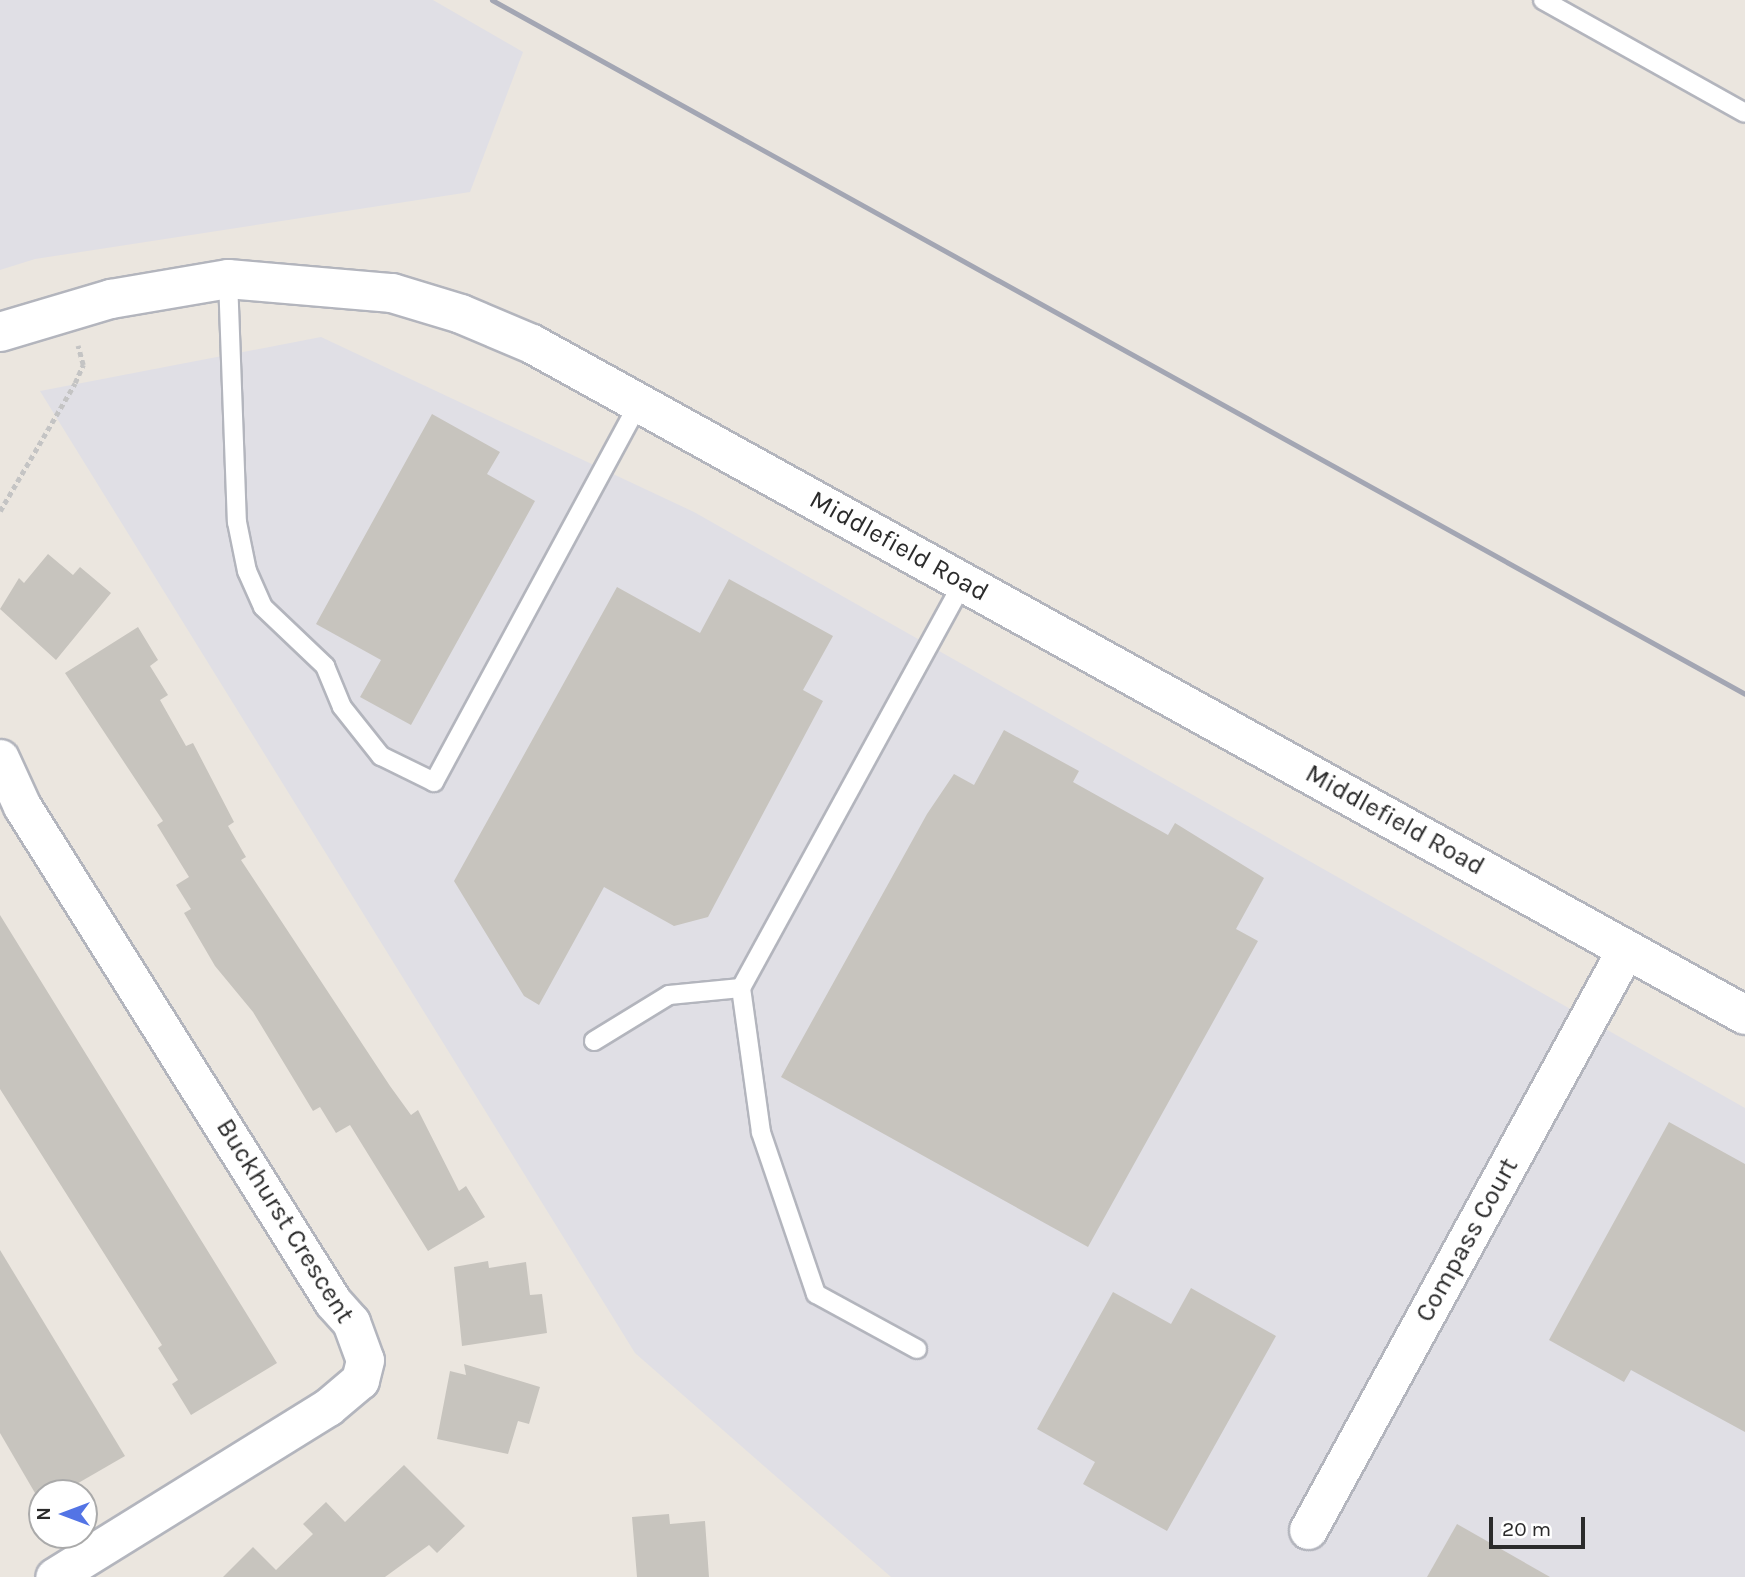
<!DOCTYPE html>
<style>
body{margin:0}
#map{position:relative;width:1745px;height:1577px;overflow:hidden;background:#ebe6df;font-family:Karla,sans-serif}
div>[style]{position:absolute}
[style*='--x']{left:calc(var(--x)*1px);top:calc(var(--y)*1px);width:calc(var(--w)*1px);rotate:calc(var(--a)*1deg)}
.industrial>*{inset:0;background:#e0dfe5}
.building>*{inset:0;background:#c7c4be}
.path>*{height:4.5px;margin-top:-2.25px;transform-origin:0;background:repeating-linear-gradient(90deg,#c4c4c4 0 5px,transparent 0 8.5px)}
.roads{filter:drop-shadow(2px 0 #b3b5bd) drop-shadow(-2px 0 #b3b5bd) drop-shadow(0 2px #b3b5bd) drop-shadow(0 -2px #b3b5bd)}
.service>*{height:18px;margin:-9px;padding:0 9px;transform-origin:9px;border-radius:9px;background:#fff}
.minor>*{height:37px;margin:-18.5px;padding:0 18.5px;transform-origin:18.5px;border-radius:18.5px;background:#fff}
.secondary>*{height:38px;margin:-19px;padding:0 19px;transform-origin:19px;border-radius:19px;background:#fff}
.rail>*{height:5px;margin:-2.5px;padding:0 2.5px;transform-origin:2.5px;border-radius:2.5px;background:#a3a6b3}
span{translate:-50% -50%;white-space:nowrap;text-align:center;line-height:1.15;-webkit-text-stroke:7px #fff;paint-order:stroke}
.street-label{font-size:26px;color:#2b2b2b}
.north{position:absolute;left:28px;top:1479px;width:70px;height:70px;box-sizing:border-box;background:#fff;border:2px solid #aaa;border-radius:50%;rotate:270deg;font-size:19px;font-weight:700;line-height:28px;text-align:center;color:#2b2b2b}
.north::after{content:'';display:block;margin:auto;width:24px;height:32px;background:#5374e5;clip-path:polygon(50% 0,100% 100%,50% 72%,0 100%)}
.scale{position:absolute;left:1489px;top:1517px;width:96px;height:32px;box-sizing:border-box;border:4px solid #2b2b2b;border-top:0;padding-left:9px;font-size:21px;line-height:24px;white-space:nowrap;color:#2b2b2b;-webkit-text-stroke:5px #fff;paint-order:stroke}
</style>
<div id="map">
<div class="industrial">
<div style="clip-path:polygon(0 0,433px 0,523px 52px,470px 192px,35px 259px,0 270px)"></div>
<div style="clip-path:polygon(321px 337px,694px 512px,1745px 1108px,1745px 1577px,891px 1577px,635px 1353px,40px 391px)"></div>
</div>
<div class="building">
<div style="clip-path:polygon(432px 414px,500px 452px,487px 474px,535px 501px,411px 725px,360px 697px,381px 660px,316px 624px)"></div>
<div style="clip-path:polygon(48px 554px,73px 575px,80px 567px,111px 593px,56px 660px,0 609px,19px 578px,24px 583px)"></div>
<div style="clip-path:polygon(729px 579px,833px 636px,803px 690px,823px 701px,708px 917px,674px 926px,604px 887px,539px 1005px,524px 996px,454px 881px,617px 587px,700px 633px)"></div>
<div style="clip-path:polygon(138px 627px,158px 660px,150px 666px,168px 695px,160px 700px,186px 746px,193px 743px,234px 822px,228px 826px,246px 857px,241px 860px,390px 1086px,411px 1115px,418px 1110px,459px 1191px,466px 1186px,485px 1217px,428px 1251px,350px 1125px,336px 1133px,320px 1107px,313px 1111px,253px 1012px,215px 966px,184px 913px,191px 909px,176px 885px,189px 877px,157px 825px,163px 821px,65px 673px)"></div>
<div style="clip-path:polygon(1004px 730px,1079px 771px,1073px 782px,1168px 835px,1175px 823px,1264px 878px,1236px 929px,1258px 941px,1088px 1247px,781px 1077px,927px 814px,954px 774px,974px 785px)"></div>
<div style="clip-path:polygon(0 915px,277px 1363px,191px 1415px,172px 1384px,178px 1380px,158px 1348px,162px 1345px,0 1089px)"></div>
<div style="clip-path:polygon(1669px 1122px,1745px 1164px,1745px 1432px,1631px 1370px,1624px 1382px,1549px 1340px)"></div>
<div style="clip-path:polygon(0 1250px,125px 1456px,61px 1493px,35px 1493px,0 1433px)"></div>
<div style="clip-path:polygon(488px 1261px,489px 1268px,526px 1262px,530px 1295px,542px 1294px,547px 1333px,462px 1346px,454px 1267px)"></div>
<div style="clip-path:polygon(1191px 1288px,1276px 1336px,1167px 1531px,1083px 1484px,1095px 1462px,1037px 1429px,1113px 1292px,1171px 1324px)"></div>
<div style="clip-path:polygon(464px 1364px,540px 1387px,529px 1424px,518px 1421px,508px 1454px,437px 1439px,450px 1371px,466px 1375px)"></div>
<div style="clip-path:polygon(404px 1465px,465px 1526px,437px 1553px,429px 1545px,385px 1577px,223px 1577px,253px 1547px,276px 1570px,313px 1534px,303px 1524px,326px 1502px,345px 1522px)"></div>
<div style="clip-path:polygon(669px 1514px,670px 1524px,705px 1521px,709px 1577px,637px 1577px,632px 1517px)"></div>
<div style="clip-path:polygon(1457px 1524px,1550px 1577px,1427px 1577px)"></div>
</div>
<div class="path">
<div style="--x:0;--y:511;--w:148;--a:-59.6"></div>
<div style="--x:75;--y:383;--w:20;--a:-66"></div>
<div style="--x:83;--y:365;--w:20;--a:-105"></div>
</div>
<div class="roads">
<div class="service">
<div style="--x:1543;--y:0;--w:231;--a:29.2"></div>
<div style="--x:228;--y:279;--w:243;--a:87.9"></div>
<div style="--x:237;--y:522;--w:50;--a:78.5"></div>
<div style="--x:247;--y:571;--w:39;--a:66"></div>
<div style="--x:263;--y:607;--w:86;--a:43.6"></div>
<div style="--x:325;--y:666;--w:44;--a:67.5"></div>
<div style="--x:342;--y:707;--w:63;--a:51.5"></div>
<div style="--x:381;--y:756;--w:59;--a:26.1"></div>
<div style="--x:434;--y:782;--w:431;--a:-61.6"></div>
<div style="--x:594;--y:1041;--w:88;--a:-31.5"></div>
<div style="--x:669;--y:995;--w:72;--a:-5.6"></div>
<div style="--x:917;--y:1349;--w:115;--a:-151.4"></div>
<div style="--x:816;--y:1294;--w:171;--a:-108.8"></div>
<div style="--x:761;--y:1132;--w:145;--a:-97.9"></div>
<div style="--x:741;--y:988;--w:464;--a:-61.3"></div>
</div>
<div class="minor">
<div style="--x:0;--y:758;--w:53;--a:65.4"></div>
<div style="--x:22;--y:806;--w:585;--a:57.91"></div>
<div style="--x:333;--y:1302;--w:27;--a:48"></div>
<div style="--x:351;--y:1322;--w:40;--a:69.8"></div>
<div style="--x:365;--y:1360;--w:21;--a:104"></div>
<div style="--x:360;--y:1380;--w:42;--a:139.8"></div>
<div style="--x:328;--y:1407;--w:322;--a:148.2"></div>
<div style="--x:1308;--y:1530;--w:662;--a:-61.31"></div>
</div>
<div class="secondary">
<div style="--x:0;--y:332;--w:116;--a:-16.6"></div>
<div style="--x:111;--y:299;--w:119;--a:-9.7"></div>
<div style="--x:228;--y:279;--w:165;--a:4.9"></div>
<div style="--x:392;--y:293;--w:72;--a:16.9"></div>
<div style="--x:461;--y:314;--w:77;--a:22.9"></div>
<div style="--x:532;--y:344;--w:1386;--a:28.95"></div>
</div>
</div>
<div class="rail">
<div style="--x:492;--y:0;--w:1432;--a:28.98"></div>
</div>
<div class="street-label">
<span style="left:899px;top:546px;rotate:29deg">Middlefield Road</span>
<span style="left:1395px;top:820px;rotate:29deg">Middlefield Road</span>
<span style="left:285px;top:1221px;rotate:58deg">Buckhurst Crescent</span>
<span style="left:1467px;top:1240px;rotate:-61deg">Compass Court</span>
</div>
<div class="north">N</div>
<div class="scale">20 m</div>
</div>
